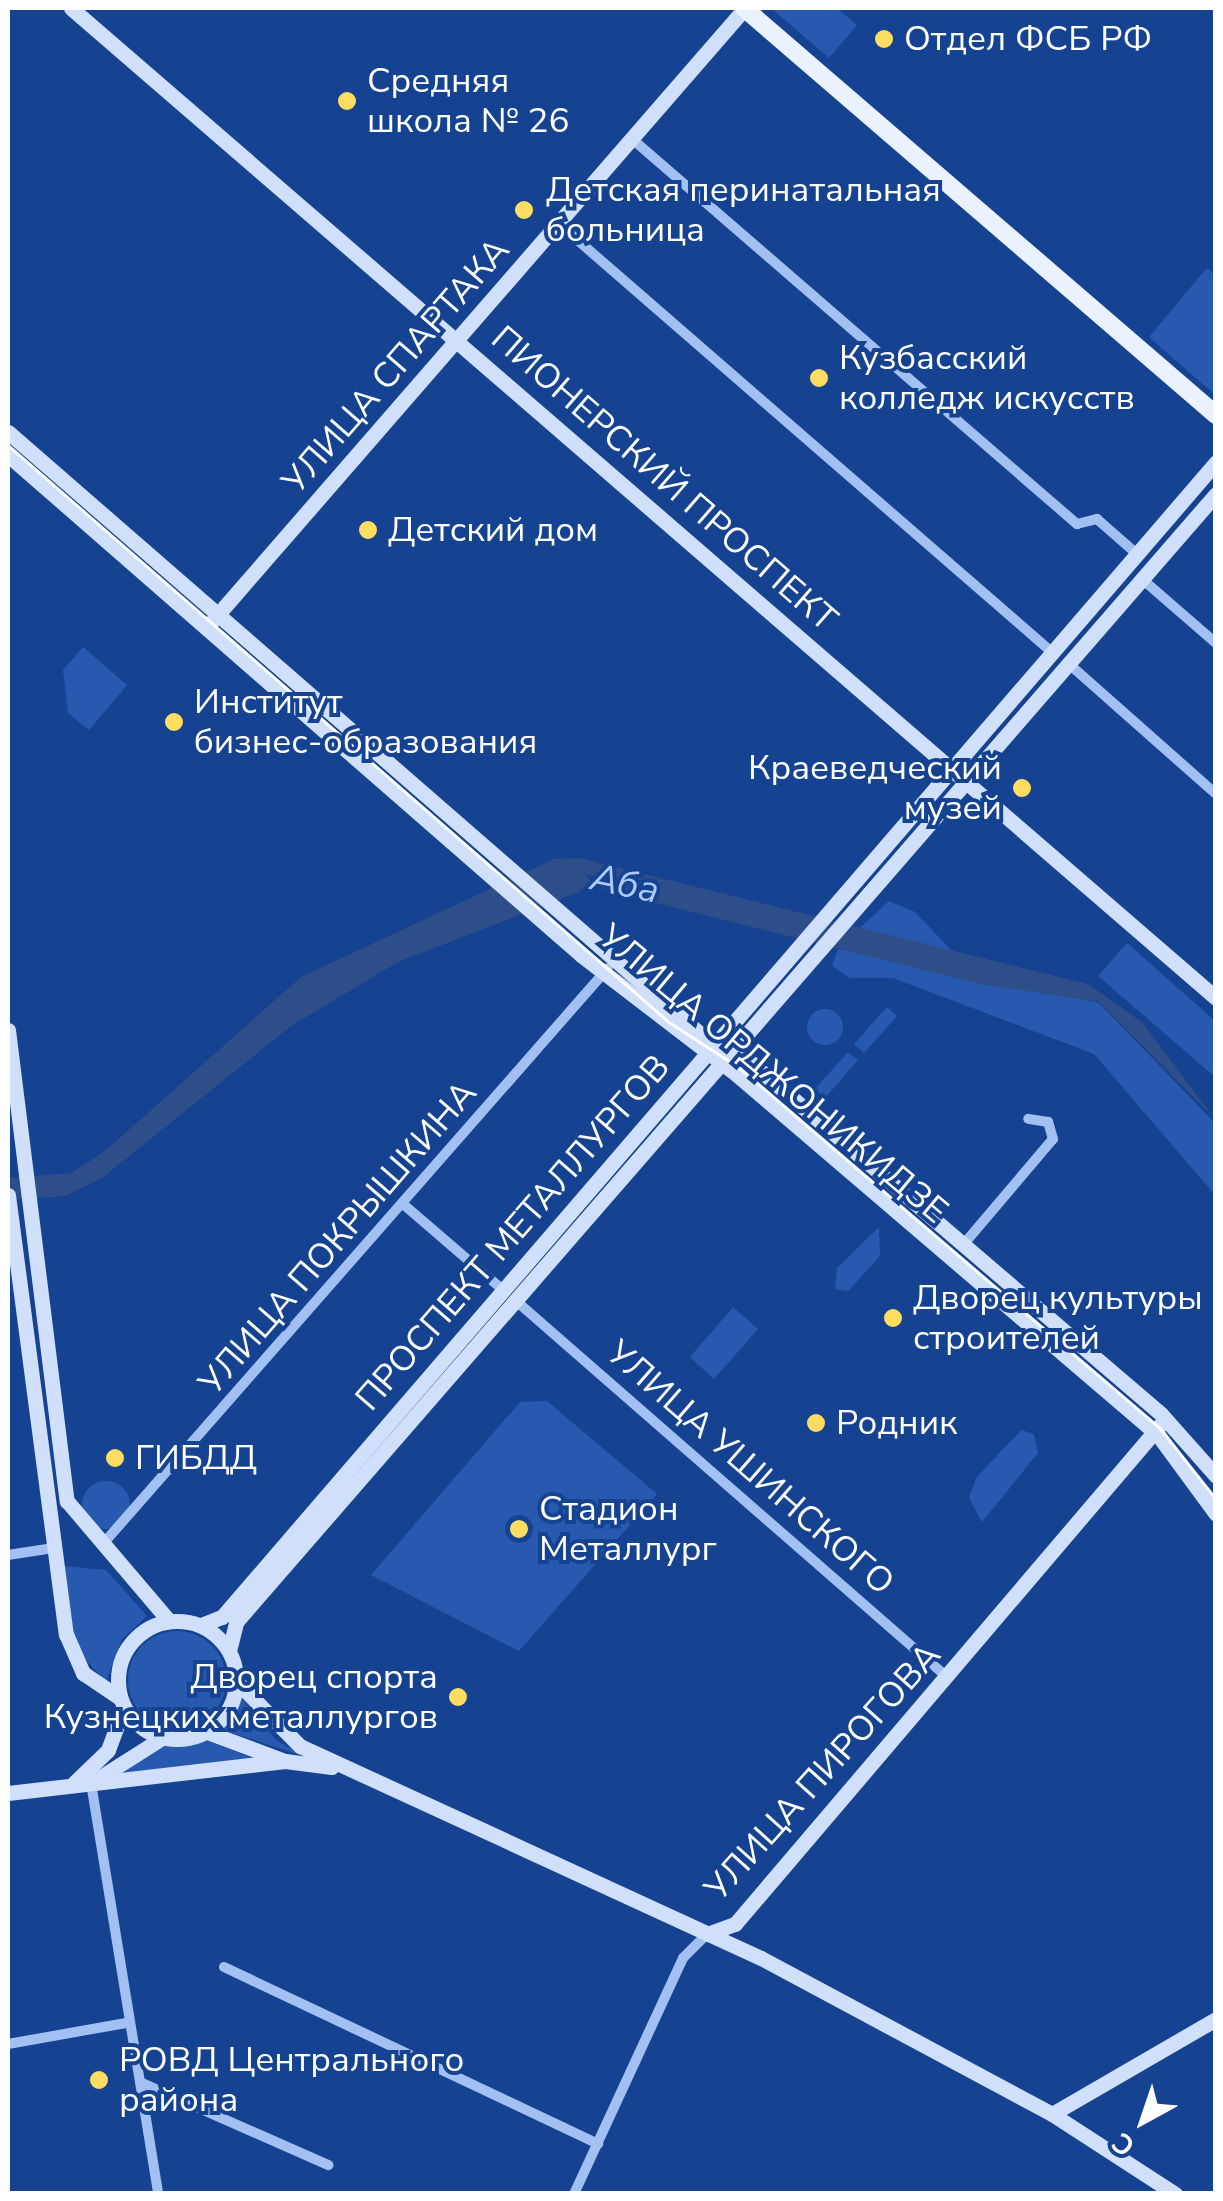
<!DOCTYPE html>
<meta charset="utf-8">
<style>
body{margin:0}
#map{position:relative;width:1223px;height:2201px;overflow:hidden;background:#154291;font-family:"Nunito Sans",sans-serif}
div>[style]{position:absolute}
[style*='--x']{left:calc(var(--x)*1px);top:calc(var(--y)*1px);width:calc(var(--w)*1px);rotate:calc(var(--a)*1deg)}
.green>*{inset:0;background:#275aaf}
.round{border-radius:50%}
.water>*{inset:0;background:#2d4e89}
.street>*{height:10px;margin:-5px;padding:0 5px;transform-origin:5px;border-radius:5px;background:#a2c0f1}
.secondary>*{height:15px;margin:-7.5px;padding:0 7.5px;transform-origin:7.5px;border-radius:7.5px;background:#d0e0fb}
.secondary>.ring{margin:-7.5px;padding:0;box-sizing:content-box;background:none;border:15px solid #d0e0fb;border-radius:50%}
.primary>*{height:18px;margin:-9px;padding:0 9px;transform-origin:9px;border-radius:9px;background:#ebf2ff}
.tram>*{height:2.5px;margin:-1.25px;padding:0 1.25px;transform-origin:1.25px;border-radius:1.25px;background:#fff}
.dots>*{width:28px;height:28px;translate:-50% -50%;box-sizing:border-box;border:5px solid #154291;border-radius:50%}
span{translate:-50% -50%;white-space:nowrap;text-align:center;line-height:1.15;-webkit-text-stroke:8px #154291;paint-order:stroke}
.poi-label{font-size:35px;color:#fff}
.left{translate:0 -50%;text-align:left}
.right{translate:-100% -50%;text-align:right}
.street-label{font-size:35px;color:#fff}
.water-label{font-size:38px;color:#aecaf8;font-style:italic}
.frame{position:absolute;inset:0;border:10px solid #fff;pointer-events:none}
.north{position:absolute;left:1093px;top:2071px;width:100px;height:100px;-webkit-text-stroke:8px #154291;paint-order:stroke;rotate:220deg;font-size:28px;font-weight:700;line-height:40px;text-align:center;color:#fff}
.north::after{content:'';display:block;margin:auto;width:35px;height:45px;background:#fff;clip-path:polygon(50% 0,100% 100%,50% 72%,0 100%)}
</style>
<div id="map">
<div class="green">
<div style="clip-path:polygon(837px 8px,857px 25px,829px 58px,773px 10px)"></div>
<div style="clip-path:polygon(1207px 268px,1215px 275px,1215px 395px,1149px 337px)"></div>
<div style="clip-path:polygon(83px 647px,127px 685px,89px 730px,68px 713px,63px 670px)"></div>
<div style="clip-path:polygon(889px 901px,915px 912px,953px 952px,860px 928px)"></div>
<div style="clip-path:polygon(1127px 943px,1215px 1021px,1215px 1077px,1098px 976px)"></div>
<div style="clip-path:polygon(838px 949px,1099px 1003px,1215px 1123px,1215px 1195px,1094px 1054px,893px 978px,850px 978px,832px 966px)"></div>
<div style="clip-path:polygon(887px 1007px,897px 1016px,864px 1053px,854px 1044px)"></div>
<div class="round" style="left:807px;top:1009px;width:36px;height:36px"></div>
<div style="clip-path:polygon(848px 1052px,858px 1060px,825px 1098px,815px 1089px)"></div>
<div style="clip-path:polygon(879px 1227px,880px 1256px,848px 1291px,835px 1289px,837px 1268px)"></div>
<div style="clip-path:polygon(733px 1307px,758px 1329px,714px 1379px,690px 1357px)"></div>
<div style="clip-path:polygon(547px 1401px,657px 1494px,519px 1651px,371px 1575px,520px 1402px)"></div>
<div style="clip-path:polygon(1021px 1430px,1034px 1434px,1038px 1453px,982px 1522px,969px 1498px,976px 1478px)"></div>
<div class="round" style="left:82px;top:1481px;width:48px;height:48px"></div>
<div style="clip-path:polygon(63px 1566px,106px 1570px,147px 1616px,122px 1639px,106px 1682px,76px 1649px)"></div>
<div class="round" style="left:128px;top:1631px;width:98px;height:98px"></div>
<div style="clip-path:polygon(241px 1698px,276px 1740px,303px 1756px,223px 1730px)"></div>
<div style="clip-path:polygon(205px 1740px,252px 1758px,123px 1774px,154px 1748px)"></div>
</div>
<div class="water">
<div style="clip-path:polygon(580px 858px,1088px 984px,1143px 1023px,1215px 1119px,1099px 1002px,980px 984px,592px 887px,398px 962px,291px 1026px,102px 1178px,65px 1196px,8px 1200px,8px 1178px,71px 1173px,105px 1151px,301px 977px,554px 859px)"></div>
</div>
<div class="street">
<div style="--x:631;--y:138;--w:590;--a:40.88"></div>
<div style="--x:1077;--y:524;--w:21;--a:-14"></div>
<div style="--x:1097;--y:519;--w:55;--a:41.3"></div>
<div style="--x:559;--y:224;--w:656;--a:40.98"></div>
<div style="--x:1142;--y:579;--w:98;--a:40.9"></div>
<div style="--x:1069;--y:664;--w:196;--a:41.5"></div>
<div style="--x:403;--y:1204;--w:132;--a:40.7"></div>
<div style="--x:963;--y:1245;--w:139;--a:-49.7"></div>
<div style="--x:1053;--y:1139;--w:18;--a:-106"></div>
<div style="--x:1048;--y:1122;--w:20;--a:-171"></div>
<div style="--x:515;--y:1300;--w:573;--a:41.11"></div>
<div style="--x:102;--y:1545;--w:767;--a:-48.75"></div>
<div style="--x:8;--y:1555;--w:46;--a:-8.8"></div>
<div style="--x:91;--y:1783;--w:416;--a:80.7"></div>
<div style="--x:224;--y:1967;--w:414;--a:25.3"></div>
<div style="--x:8;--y:2044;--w:120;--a:-10.1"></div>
<div style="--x:140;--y:2082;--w:206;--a:23.8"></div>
<div style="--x:574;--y:2194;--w:260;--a:-65.2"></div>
<div style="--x:683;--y:1958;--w:34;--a:-45"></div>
</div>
<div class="secondary">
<div style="--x:71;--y:8;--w:1514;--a:40.85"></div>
<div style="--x:8;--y:432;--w:914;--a:41.01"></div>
<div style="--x:698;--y:1032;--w:57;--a:29.2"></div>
<div style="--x:748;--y:1060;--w:544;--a:40.6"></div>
<div style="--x:1161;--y:1414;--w:83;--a:48.4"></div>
<div style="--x:8;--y:455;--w:760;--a:41.11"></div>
<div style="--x:581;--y:955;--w:195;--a:37.5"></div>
<div style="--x:736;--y:1074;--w:555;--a:40.55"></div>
<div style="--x:1158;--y:1435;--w:98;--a:53.7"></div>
<div style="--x:213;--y:620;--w:811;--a:-49"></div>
<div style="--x:8;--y:1030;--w:475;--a:82.9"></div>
<div style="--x:67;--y:1501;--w:157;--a:49.6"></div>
<div style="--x:8;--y:1195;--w:443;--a:82.5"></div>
<div style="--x:66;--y:1634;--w:43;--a:66.4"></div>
<div style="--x:83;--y:1673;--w:45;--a:34"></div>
<div class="ring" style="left:118px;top:1621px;width:103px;height:103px"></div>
<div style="--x:201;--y:1625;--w:22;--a:-21"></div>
<div style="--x:222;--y:1617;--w:1524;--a:-49.28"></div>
<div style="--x:229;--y:1651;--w:30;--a:-76"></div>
<div style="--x:236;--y:1622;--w:1494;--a:-49.02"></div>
<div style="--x:237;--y:1682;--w:90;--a:45.5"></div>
<div style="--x:300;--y:1746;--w:507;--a:24.7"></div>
<div style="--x:761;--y:1958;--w:330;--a:28.2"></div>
<div style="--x:1052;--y:2114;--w:147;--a:33"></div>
<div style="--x:207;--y:1732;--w:83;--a:20.4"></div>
<div style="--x:285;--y:1761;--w:47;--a:7.3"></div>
<div style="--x:74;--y:1783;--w:47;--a:-44.1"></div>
<div style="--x:108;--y:1750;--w:46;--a:-69.6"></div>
<div style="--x:91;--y:1783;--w:84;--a:-32.4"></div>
<div style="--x:8;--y:1793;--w:279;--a:-6.6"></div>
<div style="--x:707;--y:1934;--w:30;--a:-20"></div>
<div style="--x:735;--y:1924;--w:655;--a:-49.58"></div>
<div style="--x:1052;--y:2114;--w:190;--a:-30.1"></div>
</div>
<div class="primary">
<div style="--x:744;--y:8;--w:623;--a:40.77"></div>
</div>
<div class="tram">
<div style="--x:8;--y:445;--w:877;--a:41.12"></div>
<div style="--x:669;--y:1022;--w:85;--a:32.9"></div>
<div style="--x:740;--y:1068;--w:553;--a:40.6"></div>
<div style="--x:1160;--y:1428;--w:90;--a:51.7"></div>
</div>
<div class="dots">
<div style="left:884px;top:39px;background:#ffdd61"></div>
<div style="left:347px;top:101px;background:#ffdd61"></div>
<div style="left:524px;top:210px;background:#ffdd61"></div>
<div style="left:819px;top:378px;background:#ffdd61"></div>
<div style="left:368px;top:530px;background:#ffdd61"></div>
<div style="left:174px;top:722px;background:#ffdd61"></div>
<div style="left:1022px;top:788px;background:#ffdd61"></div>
<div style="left:893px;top:1318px;background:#ffdd61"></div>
<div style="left:816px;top:1423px;background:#ffdd61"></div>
<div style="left:115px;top:1458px;background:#ffdd61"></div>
<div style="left:519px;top:1529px;background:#ffdd61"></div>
<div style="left:458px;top:1697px;background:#ffdd61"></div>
<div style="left:99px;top:2080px;background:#ffdd61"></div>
</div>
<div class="poi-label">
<span class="left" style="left:904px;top:39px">Отдел ФСБ РФ</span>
<span class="left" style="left:367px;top:101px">Средняя<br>школа № 26</span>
<span class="left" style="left:546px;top:210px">Детская перинатальная<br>больница</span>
<span class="left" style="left:839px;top:378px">Кузбасский<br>колледж искусств</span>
<span class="left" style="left:388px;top:530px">Детский дом</span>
<span class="left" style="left:194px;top:722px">Институт<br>бизнес-образования</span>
<span class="right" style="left:1002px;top:788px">Краеведческий<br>музей</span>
<span class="left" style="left:913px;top:1318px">Дворец культуры<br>строителей</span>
<span class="left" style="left:836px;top:1423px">Родник</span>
<span class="left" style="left:135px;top:1458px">ГИБДД</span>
<span class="left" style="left:539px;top:1529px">Стадион<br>Металлург</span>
<span class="right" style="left:438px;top:1697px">Дворец спорта<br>Кузнецких металлургов</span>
<span class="left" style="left:119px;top:2080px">РОВД Центрального<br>района</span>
</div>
<div class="street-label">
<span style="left:396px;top:366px;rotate:-49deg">УЛИЦА СПАРТАКА</span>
<span style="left:664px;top:479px;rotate:41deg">ПИОНЕРСКИЙ ПРОСПЕКТ</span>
<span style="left:773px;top:1074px;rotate:40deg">УЛИЦА ОРДЖОНИКИДЗЕ</span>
<span style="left:513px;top:1233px;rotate:-49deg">ПРОСПЕКТ МЕТАЛЛУРГОВ</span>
<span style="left:338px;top:1238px;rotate:-49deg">УЛИЦА ПОКРЫШКИНА</span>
<span style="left:750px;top:1468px;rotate:41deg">УЛИЦА УШИНСКОГО</span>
<span style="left:823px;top:1772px;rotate:-48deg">УЛИЦА ПИРОГОВА</span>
</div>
<div class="water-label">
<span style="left:625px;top:884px;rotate:12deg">Аба</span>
</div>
<div class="frame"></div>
<div class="north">С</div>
</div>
